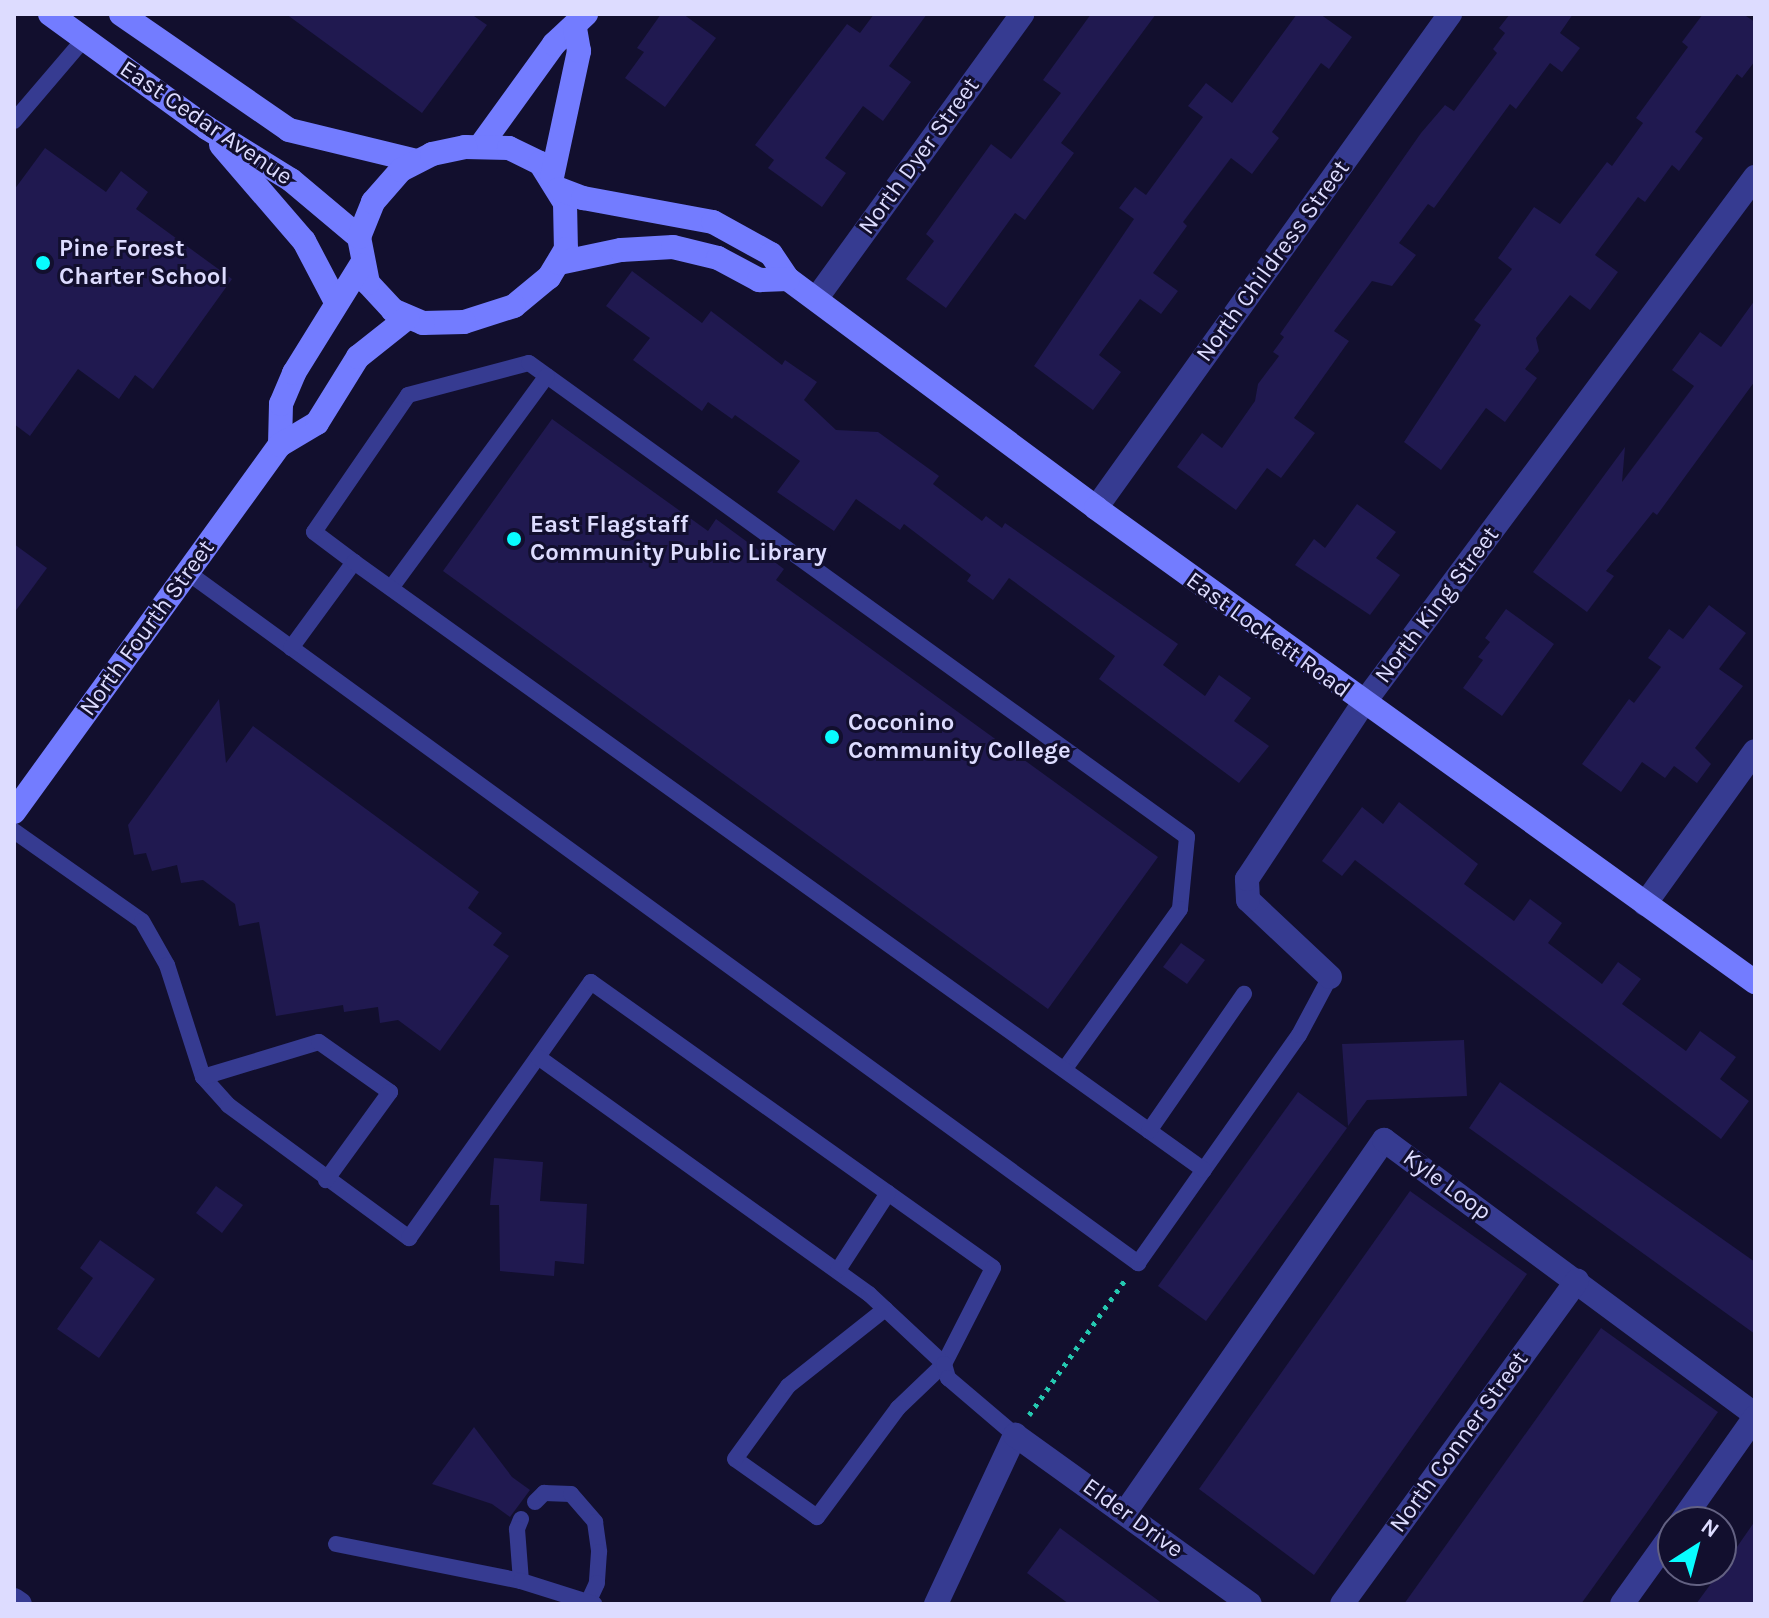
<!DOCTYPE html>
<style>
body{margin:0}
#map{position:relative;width:1769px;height:1618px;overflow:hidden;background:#120f2e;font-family:Karla,sans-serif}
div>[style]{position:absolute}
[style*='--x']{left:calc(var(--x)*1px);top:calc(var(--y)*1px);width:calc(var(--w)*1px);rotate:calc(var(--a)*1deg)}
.building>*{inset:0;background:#201950}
.path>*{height:5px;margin-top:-2.5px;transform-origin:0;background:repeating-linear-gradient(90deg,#25c9b1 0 4px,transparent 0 10px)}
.lane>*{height:16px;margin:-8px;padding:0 8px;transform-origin:8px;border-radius:8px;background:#363b91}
.street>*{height:24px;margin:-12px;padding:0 12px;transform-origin:12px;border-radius:12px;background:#363b91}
.secondary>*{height:24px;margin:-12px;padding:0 12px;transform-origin:12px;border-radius:12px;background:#737cff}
.dots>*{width:22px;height:22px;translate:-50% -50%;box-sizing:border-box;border:4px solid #120f2e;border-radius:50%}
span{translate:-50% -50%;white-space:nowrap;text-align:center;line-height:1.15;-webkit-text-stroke:6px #120f2e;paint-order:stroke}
.street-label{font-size:24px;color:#dddcff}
.poi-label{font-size:24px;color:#dddcff;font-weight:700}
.left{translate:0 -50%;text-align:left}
.frame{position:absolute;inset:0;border:16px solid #dddcff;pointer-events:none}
.north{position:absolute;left:1657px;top:1506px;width:80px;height:80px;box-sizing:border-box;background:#120f2e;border:2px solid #636182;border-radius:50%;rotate:36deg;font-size:22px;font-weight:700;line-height:32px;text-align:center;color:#dddcff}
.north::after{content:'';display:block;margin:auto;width:28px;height:36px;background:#08fcff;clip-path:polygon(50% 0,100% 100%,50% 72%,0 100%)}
</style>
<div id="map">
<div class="building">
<div style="clip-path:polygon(286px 14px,471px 14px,487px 25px,422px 113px)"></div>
<div style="clip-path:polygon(661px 14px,683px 14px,716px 38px,665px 107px,625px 78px,644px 52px,637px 48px)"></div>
<div style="clip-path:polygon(874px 14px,927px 14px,889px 66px,911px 82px,883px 121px,863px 106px,825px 158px,846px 173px,822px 207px,768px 168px,774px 160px,755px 145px,847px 24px,860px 33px)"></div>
<div style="clip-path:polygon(1091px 14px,1156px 14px,1061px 143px,1074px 153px,1025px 220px,1015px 213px,946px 308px,906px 279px,934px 241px,926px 234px,991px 144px,1011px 159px,1061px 93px,1043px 80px)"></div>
<div style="clip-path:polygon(1297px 14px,1320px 14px,1352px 37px,1329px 69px,1321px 63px,1272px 132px,1279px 138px,1252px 174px,1231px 158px,1183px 222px,1187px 226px,1153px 273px,1178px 291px,1161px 314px,1140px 299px,1099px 355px,1121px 372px,1093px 410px,1034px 366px,1134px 219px,1119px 208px,1135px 187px,1146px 195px,1203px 117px,1188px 106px,1206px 83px,1232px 103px)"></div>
<div style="clip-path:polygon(1510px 14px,1573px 14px,1560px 33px,1580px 48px,1562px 72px,1550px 63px,1516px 109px,1510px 104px,1434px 208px,1428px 204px,1399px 243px,1416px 255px,1392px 286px,1372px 281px,1334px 331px,1349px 341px,1294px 418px,1315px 433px,1281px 478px,1267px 468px,1236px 510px,1177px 467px,1202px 433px,1222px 448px,1255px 401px,1258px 384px,1279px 356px,1273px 352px,1284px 337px,1280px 334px,1421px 133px,1445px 105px,1454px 111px,1497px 53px,1493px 49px,1505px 33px,1499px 28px)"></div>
<div style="clip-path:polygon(1703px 14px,1743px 14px,1755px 22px,1755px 61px,1742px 78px,1737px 74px,1695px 132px,1703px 138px,1679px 171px,1672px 165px,1645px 202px,1638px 197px,1595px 255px,1618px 272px,1590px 310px,1570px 295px,1536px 338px,1539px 351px,1525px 369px,1537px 378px,1505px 422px,1486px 408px,1441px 470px,1404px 442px,1481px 325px,1474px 320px,1512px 269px,1498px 258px,1534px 207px,1560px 224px,1607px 162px,1612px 166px,1643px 123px,1636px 118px,1688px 47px,1682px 42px)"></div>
<div style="clip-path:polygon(45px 148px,106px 192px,121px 171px,148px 192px,136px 209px,232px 279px,153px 389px,135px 375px,119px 399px,78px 369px,30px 436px,14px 424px,14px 190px)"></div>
<div style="clip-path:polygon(632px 271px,702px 323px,711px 311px,782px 365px,785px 360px,817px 382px,804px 400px,836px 430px,878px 432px,939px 476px,933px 484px,982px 521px,986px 516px,1002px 528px,1005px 523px,1178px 644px,1163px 665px,1205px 696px,1219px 675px,1251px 698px,1234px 721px,1269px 746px,1239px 783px,1099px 679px,1115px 656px,1009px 578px,993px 600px,967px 581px,971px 575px,904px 524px,900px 530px,856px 499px,834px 531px,777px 492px,800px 461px,735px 415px,732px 419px,708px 402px,702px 411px,633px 360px,650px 338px,606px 306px)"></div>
<div style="clip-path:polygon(1755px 300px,1755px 381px,1657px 515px,1653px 512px,1606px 571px,1614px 576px,1587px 612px,1533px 572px,1625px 447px,1622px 482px,1694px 386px,1672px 370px,1700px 332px,1721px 347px)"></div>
<div style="clip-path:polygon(552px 419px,708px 531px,716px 519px,784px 569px,776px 580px,1158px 857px,1048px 1009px,443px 571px)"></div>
<div style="clip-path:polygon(1357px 504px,1396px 532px,1376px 558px,1400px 575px,1370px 615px,1295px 565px,1314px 539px,1325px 548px)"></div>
<div style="clip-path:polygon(14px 544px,47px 568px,14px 613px)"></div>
<div style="clip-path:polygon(1709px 605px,1746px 633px,1719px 669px,1743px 686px,1695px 748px,1711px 764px,1697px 783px,1674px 766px,1665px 778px,1642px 762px,1621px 792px,1582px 764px,1629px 699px,1634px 703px,1661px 667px,1648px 658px,1669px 629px,1683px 639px)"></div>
<div style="clip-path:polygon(1506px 609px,1554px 644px,1502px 716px,1463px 688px,1483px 660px,1478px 657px,1490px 642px,1485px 638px)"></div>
<div style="clip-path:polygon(219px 699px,226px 763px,253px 726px,479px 892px,468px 908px,502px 933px,493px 945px,509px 956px,440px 1051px,398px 1020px,380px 1023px,378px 1007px,344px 1012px,343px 1005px,276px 1016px,259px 922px,239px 926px,235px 904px,203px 880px,181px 883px,177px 865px,152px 871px,146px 853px,134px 855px,128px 825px)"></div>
<div style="clip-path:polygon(1399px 802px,1478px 864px,1464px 884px,1514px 921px,1530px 899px,1562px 923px,1548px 943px,1602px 984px,1618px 962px,1641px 979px,1622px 1004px,1686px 1051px,1700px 1031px,1736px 1057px,1720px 1079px,1749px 1101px,1721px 1139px,1355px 860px,1342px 876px,1322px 861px,1362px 807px,1383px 824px)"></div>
<div style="clip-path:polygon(1181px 943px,1205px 960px,1187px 984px,1163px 967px)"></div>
<div style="clip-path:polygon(1464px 1040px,1467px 1096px,1367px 1100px,1348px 1126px,1342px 1044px)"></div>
<div style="clip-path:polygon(1500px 1082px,1755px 1262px,1755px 1334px,1469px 1128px)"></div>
<div style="clip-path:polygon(1298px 1092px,1347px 1128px,1206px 1321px,1158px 1286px)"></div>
<div style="clip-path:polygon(494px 1158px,543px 1162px,540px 1201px,587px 1204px,584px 1264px,555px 1261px,554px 1276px,500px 1271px,499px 1205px,490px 1205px)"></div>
<div style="clip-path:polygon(216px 1186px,243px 1205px,222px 1233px,196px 1213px)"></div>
<div style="clip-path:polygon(1410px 1191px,1527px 1274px,1314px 1575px,1199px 1489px)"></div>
<div style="clip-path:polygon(100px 1240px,155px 1279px,99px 1358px,57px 1329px,93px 1278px,80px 1268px)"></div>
<div style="clip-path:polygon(1601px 1328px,1718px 1412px,1645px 1515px,1581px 1604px,1404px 1604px)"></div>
<div style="clip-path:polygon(474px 1427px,512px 1477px,530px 1490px,510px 1517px,492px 1504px,432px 1484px)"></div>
<div style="clip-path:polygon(1755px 1521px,1755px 1604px,1696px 1604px,1721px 1570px)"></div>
<div style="clip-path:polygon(1060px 1528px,1163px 1604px,1069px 1604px,1027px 1573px)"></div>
</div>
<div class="path">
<div style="--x:1029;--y:1415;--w:166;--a:-54.6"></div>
</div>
<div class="lane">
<div style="--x:14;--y:121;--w:108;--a:-49.5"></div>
<div style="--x:354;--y:562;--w:50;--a:-143.1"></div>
<div style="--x:314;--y:532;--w:166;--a:-55.5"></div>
<div style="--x:408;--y:395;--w:125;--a:-14.8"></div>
<div style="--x:529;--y:363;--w:811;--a:35.77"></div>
<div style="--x:1187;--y:837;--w:72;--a:95.6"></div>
<div style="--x:1180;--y:909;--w:198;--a:125.8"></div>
<div style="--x:187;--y:572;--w:1176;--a:36"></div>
<div style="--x:1138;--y:1263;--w:279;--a:-54.8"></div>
<div style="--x:1299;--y:1035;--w:66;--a:-61.9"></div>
<div style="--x:391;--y:588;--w:263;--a:-53.7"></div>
<div style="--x:291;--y:648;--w:107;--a:-53.8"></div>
<div style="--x:354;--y:562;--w:1045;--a:35.58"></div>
<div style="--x:14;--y:831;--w:156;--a:35.1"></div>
<div style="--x:142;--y:921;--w:51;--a:60.4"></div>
<div style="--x:167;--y:965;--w:118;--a:72.2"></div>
<div style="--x:203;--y:1077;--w:38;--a:48"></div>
<div style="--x:228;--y:1105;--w:225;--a:36.3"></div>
<div style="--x:409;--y:1238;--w:314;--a:-54.6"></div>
<div style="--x:591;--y:982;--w:493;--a:35.4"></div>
<div style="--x:993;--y:1268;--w:108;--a:117"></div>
<div style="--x:944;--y:1364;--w:64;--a:136.3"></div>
<div style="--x:898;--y:1408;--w:136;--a:126.6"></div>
<div style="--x:817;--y:1517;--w:100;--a:-144.7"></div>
<div style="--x:735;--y:1459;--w:90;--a:-54"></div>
<div style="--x:788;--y:1386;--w:124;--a:-38.4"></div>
<div style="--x:538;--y:1057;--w:407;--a:35.6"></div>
<div style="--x:869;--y:1294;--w:103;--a:43"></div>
<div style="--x:944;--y:1364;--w:15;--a:74"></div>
<div style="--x:948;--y:1378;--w:88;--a:40.4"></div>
<div style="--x:203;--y:1077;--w:121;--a:-16.8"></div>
<div style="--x:319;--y:1042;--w:87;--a:35.2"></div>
<div style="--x:390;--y:1092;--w:109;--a:126"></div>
<div style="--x:1149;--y:1131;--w:167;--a:-55.3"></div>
<div style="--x:838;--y:1270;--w:92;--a:-57"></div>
<div style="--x:535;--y:1502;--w:13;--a:-45"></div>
<div style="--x:544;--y:1493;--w:27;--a:2"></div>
<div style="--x:571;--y:1494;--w:37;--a:49"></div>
<div style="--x:595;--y:1522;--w:30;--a:82"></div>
<div style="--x:599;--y:1552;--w:31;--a:94"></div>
<div style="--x:597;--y:1583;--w:21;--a:115"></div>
<div style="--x:521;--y:1519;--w:11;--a:112"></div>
<div style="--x:517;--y:1529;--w:52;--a:85.6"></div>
<div style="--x:336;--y:1544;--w:189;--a:11.3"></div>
<div style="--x:521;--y:1581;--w:77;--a:17.5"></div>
</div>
<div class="street">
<div style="--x:816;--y:299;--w:352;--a:-54.1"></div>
<div style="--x:1096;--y:508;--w:608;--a:-54.37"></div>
<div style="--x:1645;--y:904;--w:188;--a:-54.3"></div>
<div style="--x:1330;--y:977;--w:112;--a:-136.8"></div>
<div style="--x:1248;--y:900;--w:21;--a:-93"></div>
<div style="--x:1247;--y:879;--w:210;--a:-56.5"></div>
<div style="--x:1363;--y:704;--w:657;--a:-53.36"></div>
<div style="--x:1126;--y:1511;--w:452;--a:-55.2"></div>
<div style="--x:1384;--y:1140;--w:462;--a:36.5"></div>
<div style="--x:1681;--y:1522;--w:128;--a:-54.8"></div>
<div style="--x:14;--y:1600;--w:7;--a:34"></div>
<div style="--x:936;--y:1604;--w:187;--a:-64.9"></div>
<div style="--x:1015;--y:1435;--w:289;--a:35.7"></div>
<div style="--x:1342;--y:1604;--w:400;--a:-54"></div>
<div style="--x:1622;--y:1604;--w:87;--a:-54.3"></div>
</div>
<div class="secondary">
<div style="--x:50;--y:14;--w:194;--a:36"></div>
<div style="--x:207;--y:128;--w:99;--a:31.8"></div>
<div style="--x:291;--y:180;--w:89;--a:40"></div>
<div style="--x:121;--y:14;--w:204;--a:34.6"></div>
<div style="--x:289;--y:130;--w:132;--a:13.6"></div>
<div style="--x:221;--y:145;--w:127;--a:49.2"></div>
<div style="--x:304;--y:241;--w:69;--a:62.3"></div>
<div style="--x:481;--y:145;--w:125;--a:-54.1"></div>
<div style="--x:554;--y:44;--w:44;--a:-43.2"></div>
<div style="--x:465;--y:147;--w:44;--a:1.3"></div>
<div style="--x:509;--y:148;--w:34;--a:26"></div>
<div style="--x:540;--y:163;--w:47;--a:58"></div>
<div style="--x:565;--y:203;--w:46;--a:88.8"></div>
<div style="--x:566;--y:249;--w:33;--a:121"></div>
<div style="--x:549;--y:277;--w:45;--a:140.4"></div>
<div style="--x:514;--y:306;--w:52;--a:162.3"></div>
<div style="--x:464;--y:322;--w:41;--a:178.6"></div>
<div style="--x:423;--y:323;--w:33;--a:-157"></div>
<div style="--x:393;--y:310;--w:37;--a:-133"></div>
<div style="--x:368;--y:283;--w:47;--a:-101.1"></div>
<div style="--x:359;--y:237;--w:38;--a:-68"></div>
<div style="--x:373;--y:202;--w:43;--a:-48.8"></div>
<div style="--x:401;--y:170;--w:35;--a:-27"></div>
<div style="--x:432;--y:154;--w:34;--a:-12"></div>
<div style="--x:552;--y:177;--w:129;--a:-77.9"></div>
<div style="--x:579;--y:51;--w:22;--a:-100"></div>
<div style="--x:559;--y:189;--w:26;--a:21"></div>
<div style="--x:583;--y:198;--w:132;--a:10.5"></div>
<div style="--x:713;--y:222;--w:66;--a:28.9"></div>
<div style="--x:771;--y:254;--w:30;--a:56"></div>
<div style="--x:788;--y:279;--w:384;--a:36.6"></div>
<div style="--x:1096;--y:508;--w:812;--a:35.73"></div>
<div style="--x:559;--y:263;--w:63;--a:-11.8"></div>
<div style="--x:621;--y:250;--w:52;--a:-3.3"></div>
<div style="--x:673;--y:247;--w:46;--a:13.7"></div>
<div style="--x:718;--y:258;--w:47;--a:28.2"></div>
<div style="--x:759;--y:280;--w:29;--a:-2"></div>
<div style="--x:280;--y:445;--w:41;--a:-88.6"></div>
<div style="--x:281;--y:404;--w:34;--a:-67"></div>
<div style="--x:294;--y:373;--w:127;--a:-58.2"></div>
<div style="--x:14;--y:812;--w:453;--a:-54.1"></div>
<div style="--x:280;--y:445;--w:43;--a:-30.7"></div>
<div style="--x:317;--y:423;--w:78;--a:-58.2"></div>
<div style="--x:358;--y:357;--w:63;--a:-38.5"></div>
</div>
<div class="dots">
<div style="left:43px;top:263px;background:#08fcff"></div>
<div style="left:514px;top:539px;background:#08fcff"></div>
<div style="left:832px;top:737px;background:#08fcff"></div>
</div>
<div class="street-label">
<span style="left:206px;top:123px;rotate:34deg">East Cedar Avenue</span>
<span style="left:919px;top:156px;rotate:-54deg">North Dyer Street</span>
<span style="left:1273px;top:261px;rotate:-54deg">North Childress Street</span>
<span style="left:1437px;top:605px;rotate:-53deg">North King Street</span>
<span style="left:147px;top:628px;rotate:-54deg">North Fourth Street</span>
<span style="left:1268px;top:635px;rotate:36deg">East Lockett Road</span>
<span style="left:1447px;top:1185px;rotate:36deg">Kyle Loop</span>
<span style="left:1459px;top:1442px;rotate:-54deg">North Conner Street</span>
<span style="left:1133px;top:1518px;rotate:36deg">Elder Drive</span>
</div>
<div class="poi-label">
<span class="left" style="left:59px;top:263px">Pine Forest<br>Charter School</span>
<span class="left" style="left:530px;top:539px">East Flagstaff<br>Community Public Library</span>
<span class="left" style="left:848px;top:737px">Coconino<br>Community College</span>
</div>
<div class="frame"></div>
<div class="north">N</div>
</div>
